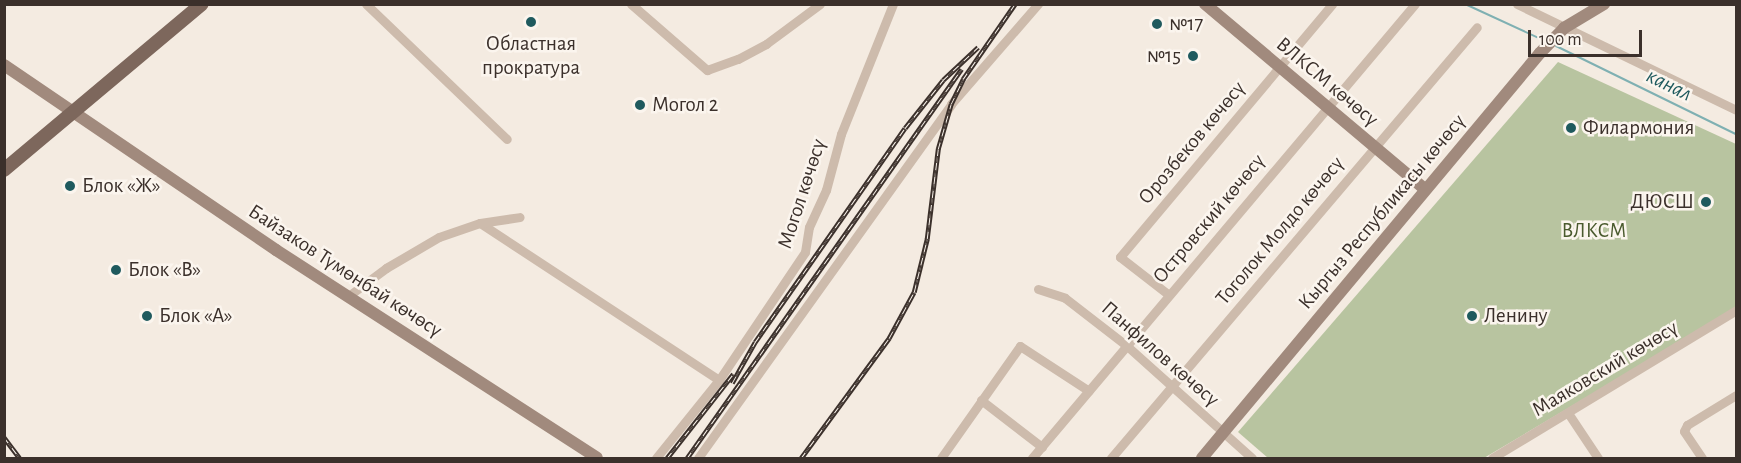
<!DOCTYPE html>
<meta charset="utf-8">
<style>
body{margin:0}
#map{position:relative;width:1741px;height:463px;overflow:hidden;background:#f4ebe1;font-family:"Alegreya Sans",sans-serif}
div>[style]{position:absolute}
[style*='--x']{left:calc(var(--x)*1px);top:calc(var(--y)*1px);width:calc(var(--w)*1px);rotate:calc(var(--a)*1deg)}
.green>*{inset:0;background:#b8c4a0}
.stream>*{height:2px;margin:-1px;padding:0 1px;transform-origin:1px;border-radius:1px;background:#7fb0b2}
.street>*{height:9px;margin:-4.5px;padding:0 4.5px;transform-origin:4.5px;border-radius:4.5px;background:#cdbbac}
.secondary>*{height:12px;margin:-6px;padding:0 6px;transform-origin:6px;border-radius:6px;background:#a18a7d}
.primary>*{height:14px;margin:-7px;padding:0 7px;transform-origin:7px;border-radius:7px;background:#7d675c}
.rail>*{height:4.5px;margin-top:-2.25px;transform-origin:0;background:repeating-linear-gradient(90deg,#fbf5ee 0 7px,#3b302b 0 14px);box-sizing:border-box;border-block:2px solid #3b302b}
.dots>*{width:16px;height:16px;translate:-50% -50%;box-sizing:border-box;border:3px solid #fbf5ee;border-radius:50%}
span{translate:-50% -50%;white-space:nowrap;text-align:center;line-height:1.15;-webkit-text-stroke:5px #fbf5ee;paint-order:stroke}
.poi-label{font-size:21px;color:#3b302b}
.left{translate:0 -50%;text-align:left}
.right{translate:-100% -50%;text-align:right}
.street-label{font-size:21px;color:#3b302b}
.park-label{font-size:21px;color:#4a5a2e}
.water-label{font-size:22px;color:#1f5a5e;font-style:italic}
.frame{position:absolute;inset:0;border:6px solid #3b302b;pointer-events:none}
.scale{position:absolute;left:1528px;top:30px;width:114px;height:27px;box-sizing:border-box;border:3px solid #3b302b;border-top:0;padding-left:8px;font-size:18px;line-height:21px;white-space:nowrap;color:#3b302b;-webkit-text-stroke:4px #fbf5ee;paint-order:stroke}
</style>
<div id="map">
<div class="green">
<div style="clip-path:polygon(1558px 62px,1736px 144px,1736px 309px,1484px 458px,1268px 458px,1238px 432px)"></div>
</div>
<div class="stream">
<div style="--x:1465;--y:4;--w:88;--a:24.8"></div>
<div style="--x:1556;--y:46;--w:200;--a:26.1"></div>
</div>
<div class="street">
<div style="--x:366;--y:4;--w:195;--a:43.8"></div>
<div style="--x:631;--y:4;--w:101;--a:41"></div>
<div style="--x:707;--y:70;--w:33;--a:-20"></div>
<div style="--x:738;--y:59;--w:32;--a:-28"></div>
<div style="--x:766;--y:44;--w:67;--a:-36.5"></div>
<div style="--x:1517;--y:4;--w:243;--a:25.8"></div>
<div style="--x:480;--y:223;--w:286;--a:33.3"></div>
<div style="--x:1038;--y:289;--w:28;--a:18"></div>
<div style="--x:1065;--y:298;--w:78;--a:37.7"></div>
<div style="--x:1127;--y:346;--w:168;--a:41.9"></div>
<div style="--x:1169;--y:295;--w:62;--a:-142.2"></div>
<div style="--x:1120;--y:257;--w:330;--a:-50"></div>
<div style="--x:347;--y:297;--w:49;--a:-36.6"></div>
<div style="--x:386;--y:268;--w:61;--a:-30.3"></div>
<div style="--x:439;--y:237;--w:43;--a:-18.9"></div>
<div style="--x:480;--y:223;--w:40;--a:-8.5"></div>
<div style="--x:981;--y:400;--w:77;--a:37.6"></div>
<div style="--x:1568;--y:413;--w:54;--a:56.3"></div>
<div style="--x:656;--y:458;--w:100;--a:-51.1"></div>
<div style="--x:719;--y:380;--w:154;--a:-56.1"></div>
<div style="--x:805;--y:252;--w:25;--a:-81"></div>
<div style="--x:809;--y:227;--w:41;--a:-65.3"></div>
<div style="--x:826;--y:190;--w:58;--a:-75"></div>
<div style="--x:841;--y:134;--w:140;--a:-68.2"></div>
<div style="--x:698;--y:458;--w:435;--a:-54.4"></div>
<div style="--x:951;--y:104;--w:133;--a:-49"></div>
<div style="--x:941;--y:458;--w:137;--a:-54.8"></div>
<div style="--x:1020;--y:346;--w:82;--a:33.1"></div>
<div style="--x:1032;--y:458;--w:594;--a:-49.85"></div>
<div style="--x:1111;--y:458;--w:565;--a:-49.66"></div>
<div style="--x:1492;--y:458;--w:285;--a:-31.2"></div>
<div style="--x:1702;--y:458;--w:32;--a:-124"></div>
<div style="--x:1684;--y:431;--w:7;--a:-63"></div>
<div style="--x:1687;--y:425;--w:57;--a:-31.5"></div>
</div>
<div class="secondary">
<div style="--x:1205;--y:4;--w:287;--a:40.1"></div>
<div style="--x:4;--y:65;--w:329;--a:34.2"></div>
<div style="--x:276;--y:250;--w:382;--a:32.9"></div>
<div style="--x:1202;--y:458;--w:528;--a:-50.15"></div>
<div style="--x:1540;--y:53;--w:35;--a:-46"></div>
<div style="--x:1564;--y:28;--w:47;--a:-31"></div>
</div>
<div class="primary">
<div style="--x:4;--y:170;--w:258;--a:-40"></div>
</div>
<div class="rail">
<div style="--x:732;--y:383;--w:47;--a:-60.7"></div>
<div style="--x:755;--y:342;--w:261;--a:-55"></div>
<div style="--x:905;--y:128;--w:61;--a:-51.6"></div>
<div style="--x:943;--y:80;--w:48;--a:-43.3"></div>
<div style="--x:4;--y:437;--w:26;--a:53"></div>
<div style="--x:667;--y:458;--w:107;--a:-51.8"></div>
<div style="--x:687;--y:458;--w:476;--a:-54.8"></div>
<div style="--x:801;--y:458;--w:149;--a:-53.7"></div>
<div style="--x:889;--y:338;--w:52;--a:-61.5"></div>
<div style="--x:914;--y:292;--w:55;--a:-76.2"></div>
<div style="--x:927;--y:239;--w:91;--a:-83"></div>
<div style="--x:938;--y:149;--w:47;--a:-73.9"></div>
<div style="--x:951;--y:104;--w:28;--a:-64"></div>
<div style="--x:963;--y:79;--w:91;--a:-55.3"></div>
</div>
<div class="dots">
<div style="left:531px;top:22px;background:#1f5a5e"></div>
<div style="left:1157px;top:24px;background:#1f5a5e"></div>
<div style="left:1193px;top:56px;background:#1f5a5e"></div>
<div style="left:640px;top:105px;background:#1f5a5e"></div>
<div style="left:1571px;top:128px;background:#1f5a5e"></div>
<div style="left:70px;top:186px;background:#1f5a5e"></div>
<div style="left:1706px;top:202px;background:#1f5a5e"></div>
<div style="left:116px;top:270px;background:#1f5a5e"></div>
<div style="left:147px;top:316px;background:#1f5a5e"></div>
<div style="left:1472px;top:316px;background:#1f5a5e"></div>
</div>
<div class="poi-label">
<span class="left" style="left:1169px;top:24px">№17</span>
<span style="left:531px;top:56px">Областная<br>прократура</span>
<span class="right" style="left:1181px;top:56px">№15</span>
<span class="left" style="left:652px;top:105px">Могол 2</span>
<span class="left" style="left:1583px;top:128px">Филармония</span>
<span class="left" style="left:82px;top:186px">Блок «Ж»</span>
<span class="right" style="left:1694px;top:202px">ДЮСШ</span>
<span class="left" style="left:128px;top:270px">Блок «В»</span>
<span class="left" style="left:159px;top:316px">Блок «А»</span>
<span class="left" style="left:1484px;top:316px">Ленину</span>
</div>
<div class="street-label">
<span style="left:1327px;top:82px;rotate:40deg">ВЛКСМ көчөсү</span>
<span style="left:1192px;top:143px;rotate:-50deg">Орозбеков көчөсү</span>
<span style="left:802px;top:194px;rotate:-72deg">Могол көчөсү</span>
<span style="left:1382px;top:212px;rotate:-50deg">Кыргыз Республикасы көчөсү</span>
<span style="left:1209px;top:219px;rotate:-50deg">Островский көчөсү</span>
<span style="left:1280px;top:231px;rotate:-50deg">Тоголок Молдо көчөсү</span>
<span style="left:345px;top:271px;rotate:33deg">Байзаков Түмөнбай көчөсү</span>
<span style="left:1160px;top:354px;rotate:41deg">Панфилов көчөсү</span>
<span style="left:1605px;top:369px;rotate:-31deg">Маяковский көчөсү</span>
</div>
<div class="park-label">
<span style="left:1594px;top:231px">ВЛКСМ</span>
</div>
<div class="water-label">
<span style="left:1669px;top:85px;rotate:26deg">канал</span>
</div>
<div class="frame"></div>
<div class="scale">100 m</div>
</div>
